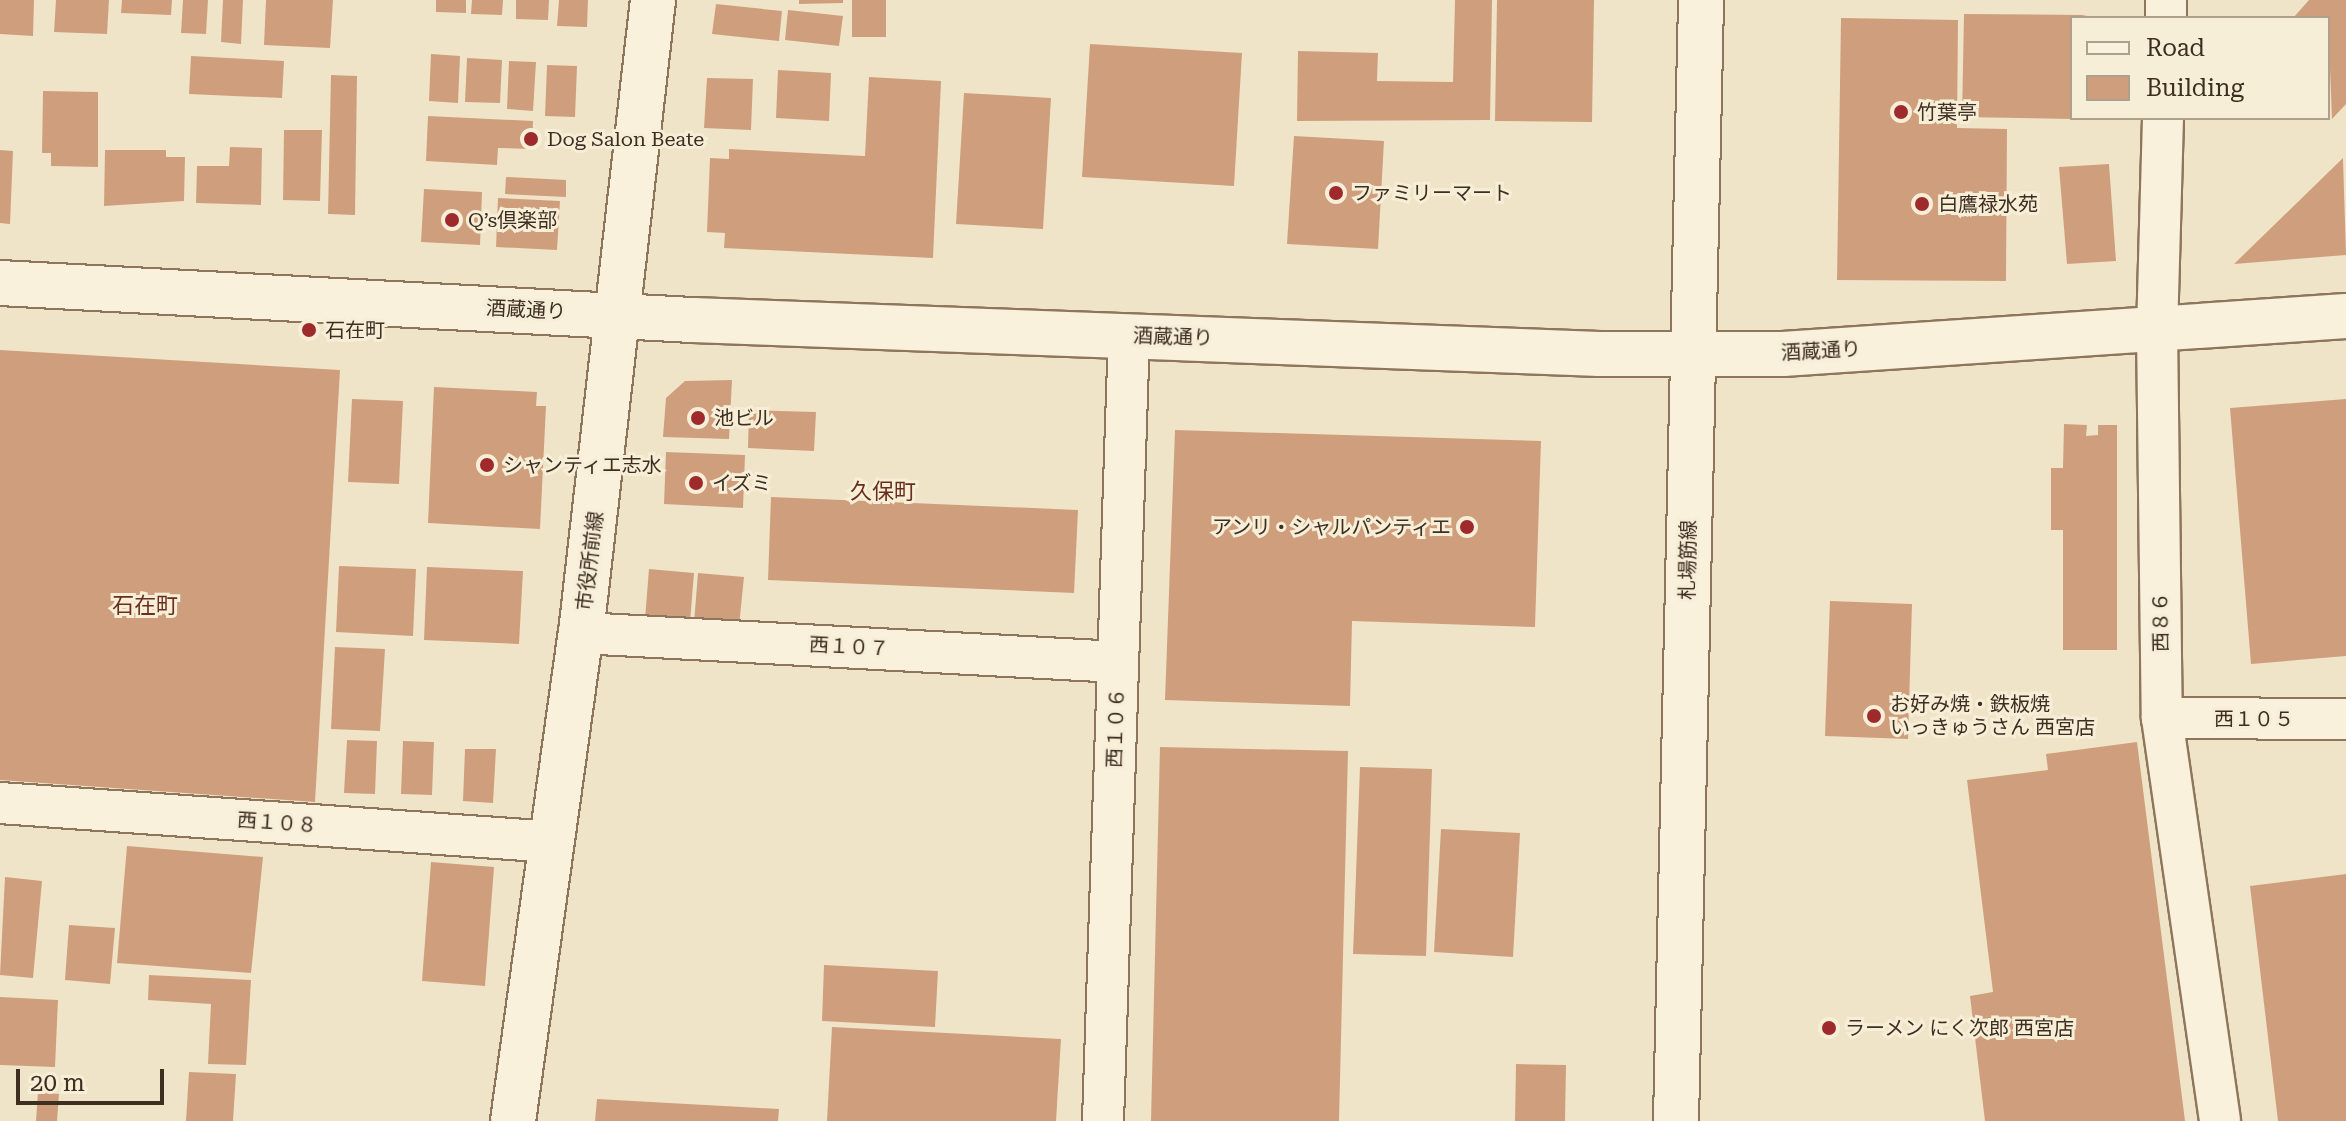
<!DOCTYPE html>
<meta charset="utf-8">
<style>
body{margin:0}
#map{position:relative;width:2346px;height:1121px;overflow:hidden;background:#f0e4c8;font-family:"Roboto Serif","Noto Sans JP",serif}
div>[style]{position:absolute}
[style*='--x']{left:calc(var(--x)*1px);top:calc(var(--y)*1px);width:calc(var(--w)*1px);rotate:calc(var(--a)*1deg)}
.building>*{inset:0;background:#cf9f7d}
.roads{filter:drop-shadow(2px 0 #8d765c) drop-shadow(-2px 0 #8d765c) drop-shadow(0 2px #8d765c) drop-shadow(0 -2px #8d765c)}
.minor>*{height:40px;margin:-20px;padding:0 20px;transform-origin:20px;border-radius:20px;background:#faf1dc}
.tertiary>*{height:44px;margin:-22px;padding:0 22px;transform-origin:22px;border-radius:22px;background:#faf1dc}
.dots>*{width:22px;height:22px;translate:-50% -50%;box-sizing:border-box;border:4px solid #f7eed8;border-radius:50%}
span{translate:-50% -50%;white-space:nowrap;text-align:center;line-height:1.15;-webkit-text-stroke:6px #f7eed8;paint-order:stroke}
.poi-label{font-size:20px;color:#3d2e20}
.left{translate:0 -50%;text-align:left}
.right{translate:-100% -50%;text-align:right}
.street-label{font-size:20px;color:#3d2e20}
.neighbourhood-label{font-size:22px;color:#6b2e1e}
.legend{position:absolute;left:2070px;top:16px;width:260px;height:104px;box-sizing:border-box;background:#f7eed8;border:2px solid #ada18e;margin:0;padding:10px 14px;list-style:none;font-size:24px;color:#3d2e20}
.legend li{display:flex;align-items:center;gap:16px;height:40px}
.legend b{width:40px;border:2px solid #ada18e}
.scale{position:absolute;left:16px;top:1069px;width:148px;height:36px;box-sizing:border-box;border:4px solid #3d2e20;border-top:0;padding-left:10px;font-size:24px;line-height:28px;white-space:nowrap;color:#3d2e20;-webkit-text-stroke:6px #f7eed8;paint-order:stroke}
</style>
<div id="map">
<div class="building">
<div style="clip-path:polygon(0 0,34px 0,33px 36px,0 34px)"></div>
<div style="clip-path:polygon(56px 0,109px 0,107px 34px,54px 32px)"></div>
<div style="clip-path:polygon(122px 0,172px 0,171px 15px,121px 13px)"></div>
<div style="clip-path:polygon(183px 0,208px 0,206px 34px,181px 33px)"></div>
<div style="clip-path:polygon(223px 0,243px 0,241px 44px,221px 42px)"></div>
<div style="clip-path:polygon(266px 0,333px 0,330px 48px,264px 45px)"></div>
<div style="clip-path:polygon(436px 0,466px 0,466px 13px,436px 12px)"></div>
<div style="clip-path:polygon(472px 0,503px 0,502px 15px,471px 14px)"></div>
<div style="clip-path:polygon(516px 0,549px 0,548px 20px,516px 19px)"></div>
<div style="clip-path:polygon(559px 0,588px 0,587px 27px,557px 26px)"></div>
<div style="clip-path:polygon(799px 0,843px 0,843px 3px,799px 4px)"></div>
<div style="clip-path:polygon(852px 0,886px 0,886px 37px,852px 37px)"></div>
<div style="clip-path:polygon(1455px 0,1492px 0,1490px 120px,1297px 121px,1298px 51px,1378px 53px,1377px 81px,1453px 82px)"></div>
<div style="clip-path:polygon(1497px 0,1594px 0,1592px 122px,1495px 121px)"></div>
<div style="clip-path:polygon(2309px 0,2346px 0,2346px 104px,2332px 119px,2328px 18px,2293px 18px)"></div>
<div style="clip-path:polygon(716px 4px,782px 11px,779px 41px,712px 34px)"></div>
<div style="clip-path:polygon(788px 10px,843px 16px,839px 46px,785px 40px)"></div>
<div style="clip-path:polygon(1964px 14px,2087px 15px,2072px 18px,2072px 119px,1962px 117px)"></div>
<div style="clip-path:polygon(1841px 18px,1958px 20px,1957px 128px,2007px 129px,2006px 281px,1837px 280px)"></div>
<div style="clip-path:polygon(1090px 44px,1242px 53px,1234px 186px,1082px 177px)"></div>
<div style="clip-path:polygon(431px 54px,460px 56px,458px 103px,429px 101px)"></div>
<div style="clip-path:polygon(191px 56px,284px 61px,282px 98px,189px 94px)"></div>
<div style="clip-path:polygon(467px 58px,502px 60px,500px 103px,465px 102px)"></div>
<div style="clip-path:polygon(509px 61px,536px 62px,533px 111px,507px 109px)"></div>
<div style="clip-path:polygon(547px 65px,577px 66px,575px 117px,545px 116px)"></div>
<div style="clip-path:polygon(778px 70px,831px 73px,829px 121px,776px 118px)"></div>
<div style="clip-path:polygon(331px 75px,357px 76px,355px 215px,328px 214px)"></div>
<div style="clip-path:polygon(869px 77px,941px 81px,933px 258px,724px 248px,725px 233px,707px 232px,710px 158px,729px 159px,729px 149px,865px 156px)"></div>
<div style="clip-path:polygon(707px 78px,753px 79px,751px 130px,704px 128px)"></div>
<div style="clip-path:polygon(43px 91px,98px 92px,98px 167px,51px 166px,51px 153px,42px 153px)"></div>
<div style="clip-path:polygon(964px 93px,1051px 98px,1043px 229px,956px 224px)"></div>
<div style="clip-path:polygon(428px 116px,533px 121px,532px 149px,498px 148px,497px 165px,426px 161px)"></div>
<div style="clip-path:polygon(284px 130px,322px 130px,320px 201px,283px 200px)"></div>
<div style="clip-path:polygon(1294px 136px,1384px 141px,1378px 249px,1287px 244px)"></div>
<div style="clip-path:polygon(230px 147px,262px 148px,261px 205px,196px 203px,197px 166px,229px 166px)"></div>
<div style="clip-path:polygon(0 150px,13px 151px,10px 224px,0 223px)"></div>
<div style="clip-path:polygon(105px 150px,166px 150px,166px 157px,185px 157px,184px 201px,104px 206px)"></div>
<div style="clip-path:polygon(2343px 158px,2346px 255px,2234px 264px)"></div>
<div style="clip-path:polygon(2109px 164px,2116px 261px,2067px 264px,2059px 167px)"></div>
<div style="clip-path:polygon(506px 177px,566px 180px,566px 197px,505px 194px)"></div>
<div style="clip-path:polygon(424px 189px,482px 192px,480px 245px,421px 242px)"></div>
<div style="clip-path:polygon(498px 198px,560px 201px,557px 250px,496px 247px)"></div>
<div style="clip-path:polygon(0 350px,340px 370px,315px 802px,0 780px)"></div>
<div style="clip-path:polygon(732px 380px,729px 439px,663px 437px,666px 398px,685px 381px)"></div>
<div style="clip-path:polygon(434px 387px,537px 392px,536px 406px,546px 406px,540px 529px,428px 523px)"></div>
<div style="clip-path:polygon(352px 399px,403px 401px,399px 484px,348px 482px)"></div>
<div style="clip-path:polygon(2346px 399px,2346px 656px,2251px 664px,2230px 408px)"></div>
<div style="clip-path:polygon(749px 410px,816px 412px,814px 451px,748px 448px)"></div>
<div style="clip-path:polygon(2064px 424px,2087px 425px,2086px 436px,2098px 435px,2098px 425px,2117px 425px,2117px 650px,2063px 650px,2063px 530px,2051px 530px,2051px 468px,2063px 468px)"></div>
<div style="clip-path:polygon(1175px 430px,1541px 441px,1535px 627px,1352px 621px,1350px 706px,1165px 700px)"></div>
<div style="clip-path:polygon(666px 452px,745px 455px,743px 508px,664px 504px)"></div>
<div style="clip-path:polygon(771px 497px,1078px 510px,1074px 593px,768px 580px)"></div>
<div style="clip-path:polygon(339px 566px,416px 569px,413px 636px,336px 632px)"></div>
<div style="clip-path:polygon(427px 567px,523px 571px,519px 644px,424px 640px)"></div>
<div style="clip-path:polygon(649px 569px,694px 573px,690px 622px,645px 619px)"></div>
<div style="clip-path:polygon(698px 573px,744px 577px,739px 626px,694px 623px)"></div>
<div style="clip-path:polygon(1830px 601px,1912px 604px,1908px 739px,1825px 736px)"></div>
<div style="clip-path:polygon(335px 647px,385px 649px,380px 731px,331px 729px)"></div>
<div style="clip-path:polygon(347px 740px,377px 741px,375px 794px,344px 793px)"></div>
<div style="clip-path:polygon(403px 741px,434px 742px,432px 795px,401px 794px)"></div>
<div style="clip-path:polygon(2137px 742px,2185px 1121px,1985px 1121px,1970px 996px,1993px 992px,1967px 780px,2048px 770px,2046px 754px)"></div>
<div style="clip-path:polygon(1160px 747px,1348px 751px,1339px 1121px,1151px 1121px)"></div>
<div style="clip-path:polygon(465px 749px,496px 749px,493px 803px,463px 801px)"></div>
<div style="clip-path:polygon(1360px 767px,1432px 769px,1426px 956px,1353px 954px)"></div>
<div style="clip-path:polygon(1441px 829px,1520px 833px,1513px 957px,1434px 952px)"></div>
<div style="clip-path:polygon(127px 846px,263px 857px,251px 973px,117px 963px)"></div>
<div style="clip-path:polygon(431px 862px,494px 867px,485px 986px,422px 981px)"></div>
<div style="clip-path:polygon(2346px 874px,2346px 1121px,2278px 1121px,2250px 886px)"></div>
<div style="clip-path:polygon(5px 877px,42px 881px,33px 978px,0 975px)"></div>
<div style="clip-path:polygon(69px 925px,115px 928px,110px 984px,65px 980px)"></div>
<div style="clip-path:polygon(824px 965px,938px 971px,935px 1027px,822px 1021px)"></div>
<div style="clip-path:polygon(149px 975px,251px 980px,246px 1065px,208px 1064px,211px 1004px,148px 1000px)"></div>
<div style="clip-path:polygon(0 997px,58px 1000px,55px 1067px,0 1065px)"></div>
<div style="clip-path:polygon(832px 1027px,1061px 1039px,1056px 1121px,827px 1121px)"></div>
<div style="clip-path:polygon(1516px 1064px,1566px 1065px,1565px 1121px,1515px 1121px)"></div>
<div style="clip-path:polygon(189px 1072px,236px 1074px,233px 1121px,186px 1121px)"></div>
<div style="clip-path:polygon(38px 1092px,59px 1094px,57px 1121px,36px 1121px)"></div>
<div style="clip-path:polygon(597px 1099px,779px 1109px,778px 1121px,595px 1121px)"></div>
</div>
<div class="roads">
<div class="minor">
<div style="--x:2166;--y:18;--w:18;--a:-90"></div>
<div style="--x:2163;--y:118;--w:210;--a:91.6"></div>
<div style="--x:2157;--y:328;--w:390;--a:89.3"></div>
<div style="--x:2162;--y:718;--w:407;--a:81.8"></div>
<div style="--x:581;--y:633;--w:538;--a:3.09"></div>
<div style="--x:2162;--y:718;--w:184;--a:0.3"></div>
<div style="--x:0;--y:803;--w:555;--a:4.03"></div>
<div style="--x:1103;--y:1121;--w:786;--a:-88.11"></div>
</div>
<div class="tertiary">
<div style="--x:0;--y:283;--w:694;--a:3.06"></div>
<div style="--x:693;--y:320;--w:907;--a:2.15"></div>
<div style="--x:1599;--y:354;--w:184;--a:0"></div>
<div style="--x:1783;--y:354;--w:564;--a:-3.86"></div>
<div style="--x:513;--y:1121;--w:493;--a:-82.1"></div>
<div style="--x:581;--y:633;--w:637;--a:-83.51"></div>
<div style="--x:1676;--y:1121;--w:1121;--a:-88.72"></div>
</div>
</div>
<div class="dots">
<div style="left:1901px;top:112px;background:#9e2a2b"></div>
<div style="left:531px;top:139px;background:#9e2a2b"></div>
<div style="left:1336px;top:193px;background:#9e2a2b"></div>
<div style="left:1922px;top:204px;background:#9e2a2b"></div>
<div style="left:452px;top:220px;background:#9e2a2b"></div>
<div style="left:309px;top:330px;background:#9e2a2b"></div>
<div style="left:698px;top:418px;background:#9e2a2b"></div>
<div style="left:487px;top:465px;background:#9e2a2b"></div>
<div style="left:696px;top:483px;background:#9e2a2b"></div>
<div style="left:1467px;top:527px;background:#9e2a2b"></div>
<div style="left:1874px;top:716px;background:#9e2a2b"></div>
<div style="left:1829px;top:1028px;background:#9e2a2b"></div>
</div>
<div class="poi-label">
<span class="left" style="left:1917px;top:112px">竹葉亭</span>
<span class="left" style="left:547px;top:139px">Dog Salon Beate</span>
<span class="left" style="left:1352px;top:193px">ファミリーマート</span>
<span class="left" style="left:1938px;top:204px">白鷹禄水苑</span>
<span class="left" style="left:468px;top:220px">Q’s倶楽部</span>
<span class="left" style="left:325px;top:330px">石在町</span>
<span class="left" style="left:714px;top:418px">池ビル</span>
<span class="left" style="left:503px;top:465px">シャンティエ志水</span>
<span class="left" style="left:712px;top:483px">イズミ</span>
<span class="right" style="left:1451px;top:527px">アンリ・シャルパンティエ</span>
<span class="left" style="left:1890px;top:716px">お好み焼・鉄板焼<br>いっきゅうさん 西宮店</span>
<span class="left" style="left:1845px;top:1028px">ラーメン にく次郎 西宮店</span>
</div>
<div class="street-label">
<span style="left:526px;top:310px;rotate:3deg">酒蔵通り</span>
<span style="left:1173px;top:337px;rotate:2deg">酒蔵通り</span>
<span style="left:1821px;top:351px;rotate:-3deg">酒蔵通り</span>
<span style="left:1688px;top:560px;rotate:-89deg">札場筋線</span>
<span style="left:590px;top:561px;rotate:-83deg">市役所前線</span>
<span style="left:2161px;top:622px;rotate:-91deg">西８６</span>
<span style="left:849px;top:647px;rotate:3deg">西１０７</span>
<span style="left:2254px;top:719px">西１０５</span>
<span style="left:1116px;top:728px;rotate:-88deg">西１０６</span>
<span style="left:277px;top:823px;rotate:4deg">西１０８</span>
</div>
<div class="neighbourhood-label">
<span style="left:883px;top:492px">久保町</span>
<span style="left:145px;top:606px">石在町</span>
</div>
<ul class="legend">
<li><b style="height:10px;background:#faf1dc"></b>Road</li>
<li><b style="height:22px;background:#cf9f7d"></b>Building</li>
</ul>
<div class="scale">20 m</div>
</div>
